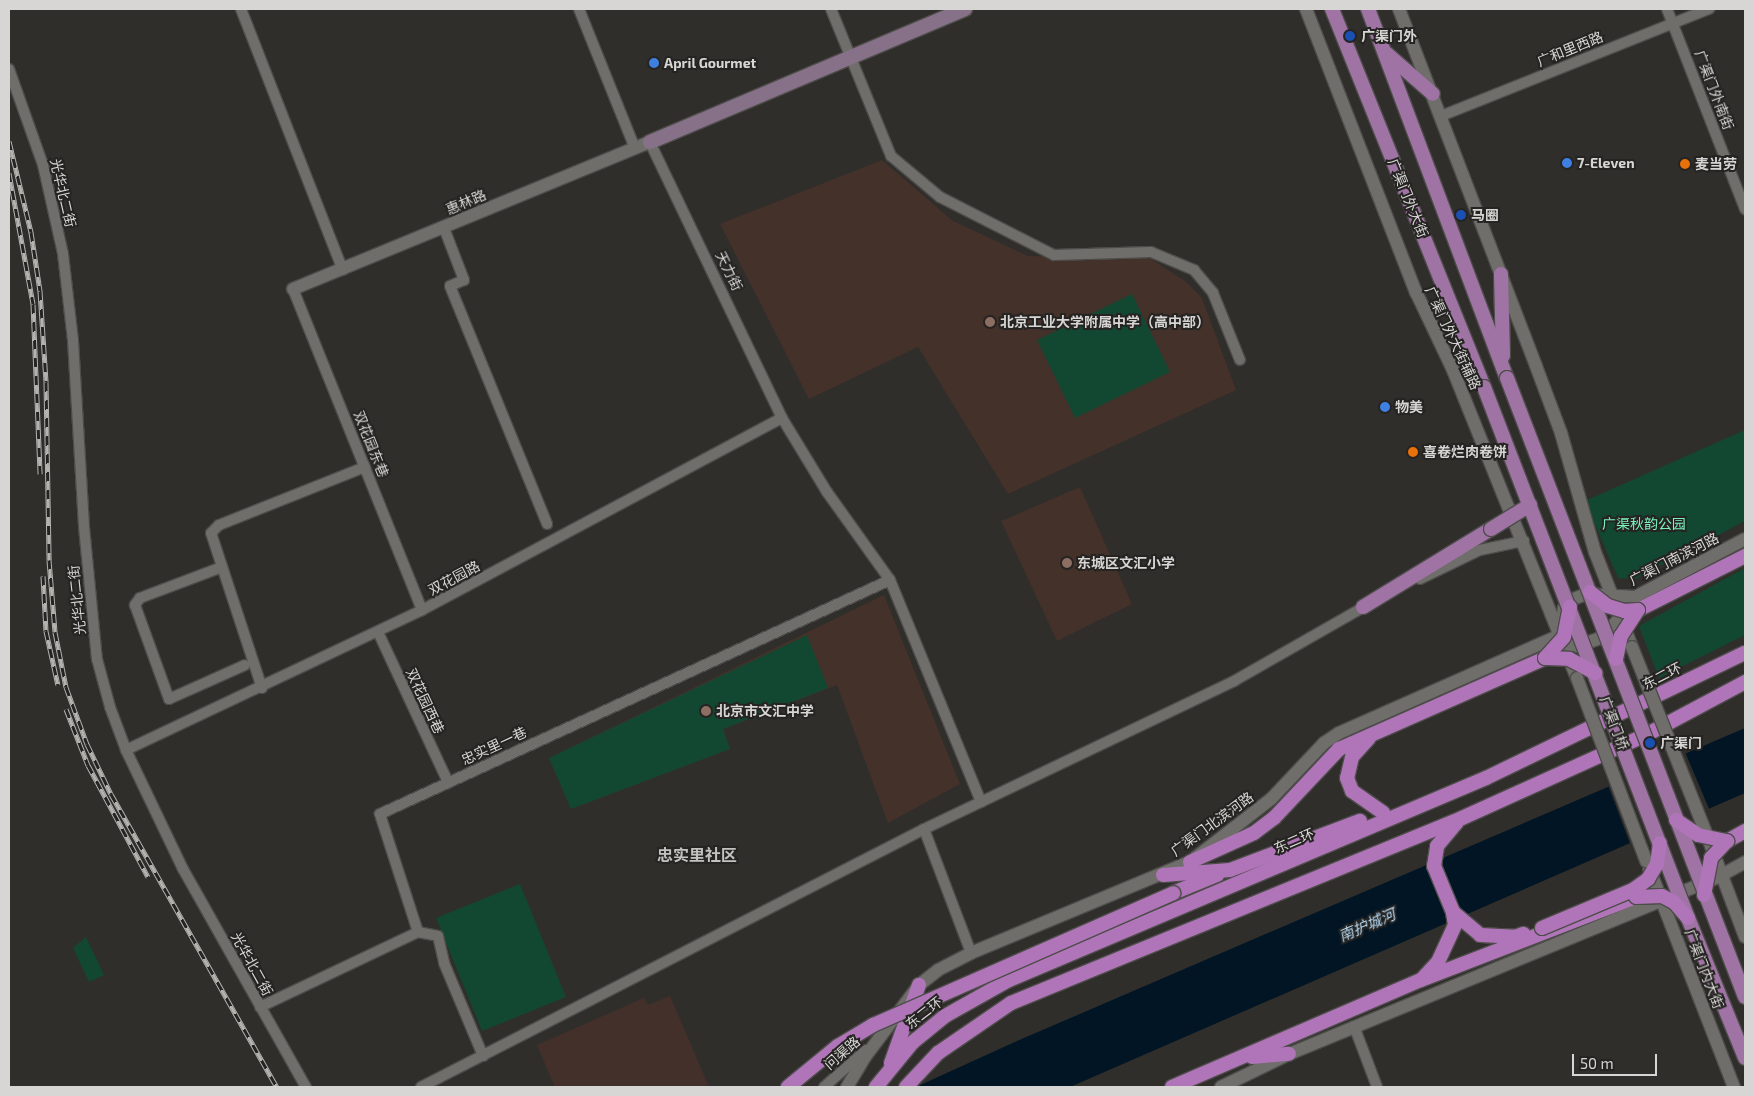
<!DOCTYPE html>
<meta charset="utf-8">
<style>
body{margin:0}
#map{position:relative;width:1754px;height:1096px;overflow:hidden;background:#2f2e2b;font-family:"Exo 2","Noto Sans SC",sans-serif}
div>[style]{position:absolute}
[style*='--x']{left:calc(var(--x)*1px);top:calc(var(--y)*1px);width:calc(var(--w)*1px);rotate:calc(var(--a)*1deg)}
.industrial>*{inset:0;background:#44302b}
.education>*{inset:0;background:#43312a}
.green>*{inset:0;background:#124832}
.water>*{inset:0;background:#011525}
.pier>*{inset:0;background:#2f2e2b}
.roads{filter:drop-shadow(1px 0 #4d4c4a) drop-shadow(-1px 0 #4d4c4a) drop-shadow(0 1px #4d4c4a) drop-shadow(0 -1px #4d4c4a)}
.minor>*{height:10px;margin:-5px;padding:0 5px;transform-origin:5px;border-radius:5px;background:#6f6e6b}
.tertiary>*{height:12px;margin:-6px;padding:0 6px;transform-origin:6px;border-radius:6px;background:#6f6e6b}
.secondary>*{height:14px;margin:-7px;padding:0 7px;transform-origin:7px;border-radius:7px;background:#877188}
.primary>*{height:14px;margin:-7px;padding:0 7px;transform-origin:7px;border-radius:7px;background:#a073a5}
.trunk>*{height:14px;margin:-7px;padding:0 7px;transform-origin:7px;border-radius:7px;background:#b075b8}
.rail>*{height:5px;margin-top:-2.5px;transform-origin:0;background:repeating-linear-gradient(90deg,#252422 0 9px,#b4b3b0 0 18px);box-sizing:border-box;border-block:1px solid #b4b3b0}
.bridges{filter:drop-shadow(1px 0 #4d4c4a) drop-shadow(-1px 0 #4d4c4a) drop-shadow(0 1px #4d4c4a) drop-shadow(0 -1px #4d4c4a)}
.tertiary-bridge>*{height:12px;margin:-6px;padding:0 6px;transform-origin:6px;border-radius:6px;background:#6f6e6b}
.primary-bridge>*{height:14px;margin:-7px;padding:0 7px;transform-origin:7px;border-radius:7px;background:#a073a5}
.trunk-bridge>*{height:14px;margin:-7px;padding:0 7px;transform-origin:7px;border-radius:7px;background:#b075b8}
.dots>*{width:14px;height:14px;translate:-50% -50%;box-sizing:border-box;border:2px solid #252422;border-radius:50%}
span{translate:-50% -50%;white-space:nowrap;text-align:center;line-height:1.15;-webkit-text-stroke:4px #252422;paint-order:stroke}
.poi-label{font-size:14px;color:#d7d6d4;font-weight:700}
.left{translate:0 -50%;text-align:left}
.street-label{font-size:14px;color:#d7d6d4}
.park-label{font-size:14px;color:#79f2bc}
.water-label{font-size:15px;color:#b8dcf8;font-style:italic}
.quarter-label{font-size:16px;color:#c3c2be;font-weight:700}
.frame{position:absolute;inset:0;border:10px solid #d7d6d4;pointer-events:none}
.scale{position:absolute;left:1572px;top:1054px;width:85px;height:22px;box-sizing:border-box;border:2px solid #d7d6d4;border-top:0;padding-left:6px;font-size:15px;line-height:18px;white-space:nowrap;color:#d7d6d4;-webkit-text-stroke:4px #252422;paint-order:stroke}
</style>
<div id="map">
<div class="industrial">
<div style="clip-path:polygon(670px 996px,709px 1087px,555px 1087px,537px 1045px,644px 998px,648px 1005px)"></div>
</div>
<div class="education">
<div style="clip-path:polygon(882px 160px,953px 221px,1028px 256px,1148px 257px,1185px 281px,1202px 298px,1236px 390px,1008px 494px,918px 347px,809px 399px,720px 224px)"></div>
<div style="clip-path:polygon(1080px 487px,1132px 604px,1057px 641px,1001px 521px)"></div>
<div style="clip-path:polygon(884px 595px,960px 784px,888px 823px,837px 685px,723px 729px,730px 749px,571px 809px,549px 758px)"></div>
</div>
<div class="green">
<div style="clip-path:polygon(1132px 294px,1170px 372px,1075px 418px,1037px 340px)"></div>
<div style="clip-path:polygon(1745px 430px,1745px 521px,1635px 579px,1618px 578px,1585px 501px)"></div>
<div style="clip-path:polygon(1745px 568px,1745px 635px,1659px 678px,1639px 626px)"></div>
<div style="clip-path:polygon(807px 635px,828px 688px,723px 729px,730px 749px,571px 809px,549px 758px)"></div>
<div style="clip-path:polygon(520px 884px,566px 997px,482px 1031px,436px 918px)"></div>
<div style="clip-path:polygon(86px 937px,104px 975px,89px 982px,73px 948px)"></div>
</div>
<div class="water">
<div style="clip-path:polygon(1745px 728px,1745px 793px,1070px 1087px,916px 1087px,1017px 1041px)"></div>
</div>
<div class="pier">
<div style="clip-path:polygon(1685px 752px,1710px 811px,1631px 846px,1608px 785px)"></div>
</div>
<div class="roads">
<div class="minor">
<div style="--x:241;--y:9;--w:280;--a:68.7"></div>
<div style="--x:579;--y:9;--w:150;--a:68.1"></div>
<div style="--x:831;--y:9;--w:159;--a:67.8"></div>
<div style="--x:891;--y:156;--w:64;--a:39.9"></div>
<div style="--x:940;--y:197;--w:128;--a:27"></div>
<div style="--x:1054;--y:255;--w:97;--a:-1.8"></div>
<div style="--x:1151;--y:252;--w:47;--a:22.7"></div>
<div style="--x:1194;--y:270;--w:30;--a:50"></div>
<div style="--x:1213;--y:293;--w:72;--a:68.1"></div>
<div style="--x:1667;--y:9;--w:215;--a:68.7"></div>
<div style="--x:9;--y:69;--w:102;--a:70.5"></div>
<div style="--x:43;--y:165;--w:91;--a:77.3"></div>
<div style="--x:63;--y:254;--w:88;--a:83.4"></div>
<div style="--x:73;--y:341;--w:186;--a:86.6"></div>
<div style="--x:84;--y:527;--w:133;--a:84.4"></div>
<div style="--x:97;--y:659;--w:50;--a:74.8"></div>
<div style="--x:110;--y:707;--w:46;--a:69.6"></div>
<div style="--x:126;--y:750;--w:132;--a:64.4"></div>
<div style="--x:183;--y:869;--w:250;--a:60.6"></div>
<div style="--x:1441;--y:116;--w:289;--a:-21.8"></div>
<div style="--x:444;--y:228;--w:56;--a:69"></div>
<div style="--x:464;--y:280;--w:15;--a:157"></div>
<div style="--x:450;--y:286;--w:257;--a:67.8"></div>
<div style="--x:293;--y:289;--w:346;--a:68.1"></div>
<div style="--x:782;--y:418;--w:87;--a:58.7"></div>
<div style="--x:827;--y:492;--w:108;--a:54.4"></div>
<div style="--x:890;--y:580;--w:240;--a:67.7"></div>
<div style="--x:222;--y:567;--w:88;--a:159.3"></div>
<div style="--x:140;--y:598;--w:9;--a:126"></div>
<div style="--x:135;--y:605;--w:100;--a:70.1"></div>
<div style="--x:169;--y:699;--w:83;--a:-24.1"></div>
<div style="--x:1420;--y:579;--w:67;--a:-25.8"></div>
<div style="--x:1480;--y:550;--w:45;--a:-11.6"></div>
<div style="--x:378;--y:632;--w:166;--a:65"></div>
<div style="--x:262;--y:688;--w:163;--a:-108.2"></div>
<div style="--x:211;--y:533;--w:11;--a:-45"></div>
<div style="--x:219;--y:525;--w:157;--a:-21.7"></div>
<div style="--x:126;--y:750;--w:327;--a:-25.3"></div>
<div style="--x:422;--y:610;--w:408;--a:-28.1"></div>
<div style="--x:782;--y:418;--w:306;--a:-115.6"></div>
<div style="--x:924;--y:829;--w:344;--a:-25.5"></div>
<div style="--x:1234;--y:681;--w:155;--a:-29.7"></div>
<div style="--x:418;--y:932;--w:20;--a:11"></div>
<div style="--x:438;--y:936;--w:28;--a:77"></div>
<div style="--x:444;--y:963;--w:101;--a:67.2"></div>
<div style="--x:260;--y:1007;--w:175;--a:-25.4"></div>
<div style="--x:418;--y:932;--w:124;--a:-107.9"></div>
<div style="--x:380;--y:814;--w:561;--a:-24.65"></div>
<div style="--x:1354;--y:1026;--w:65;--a:69.3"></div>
<div style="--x:421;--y:1087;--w:565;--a:-27.15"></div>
<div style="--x:924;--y:829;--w:133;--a:69.2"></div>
<div style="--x:824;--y:1087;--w:56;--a:-41.4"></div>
</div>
<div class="tertiary">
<div style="--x:1306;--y:9;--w:304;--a:68.8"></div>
<div style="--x:1416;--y:292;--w:86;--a:64.6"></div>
<div style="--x:1453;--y:370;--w:332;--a:68.1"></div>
<div style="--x:1399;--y:9;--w:382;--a:69"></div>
<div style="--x:1536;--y:366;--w:72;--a:69.5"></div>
<div style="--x:1561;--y:433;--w:124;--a:74.1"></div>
<div style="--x:1595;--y:552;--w:102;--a:68.7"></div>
<div style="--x:293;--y:289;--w:386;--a:-22.4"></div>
<div style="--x:1563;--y:642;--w:16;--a:15"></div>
<div style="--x:1578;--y:646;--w:27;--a:-20"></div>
<div style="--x:1603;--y:637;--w:28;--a:-49"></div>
<div style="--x:1706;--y:833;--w:111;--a:69.4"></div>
<div style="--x:1649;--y:868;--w:235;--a:68.8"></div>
<div style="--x:847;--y:1087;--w:35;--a:-59"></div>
<div style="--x:865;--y:1057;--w:90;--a:-53.1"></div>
<div style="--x:919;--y:985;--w:24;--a:-38"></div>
<div style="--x:938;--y:970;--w:37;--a:-27"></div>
<div style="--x:971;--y:953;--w:237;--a:-22.6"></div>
<div style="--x:1190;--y:862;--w:103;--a:-37.9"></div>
<div style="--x:1271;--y:799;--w:77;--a:-46.6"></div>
<div style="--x:1324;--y:743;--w:18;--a:-34"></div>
<div style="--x:1339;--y:733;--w:242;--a:-23.9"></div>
<div style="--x:1560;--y:635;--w:27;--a:-82"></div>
<div style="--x:1564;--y:608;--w:11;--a:-49"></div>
<div style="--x:1571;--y:600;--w:16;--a:-22"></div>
<div style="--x:1586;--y:594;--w:49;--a:3.5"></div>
<div style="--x:1635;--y:597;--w:124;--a:-27.8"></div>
<div style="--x:1221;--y:1087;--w:76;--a:-25.9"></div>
<div style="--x:1289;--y:1054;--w:466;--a:-22.4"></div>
<div style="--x:1720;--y:876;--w:29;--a:-29"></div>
</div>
<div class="secondary">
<div style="--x:650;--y:142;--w:342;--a:-22.9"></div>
</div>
<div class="primary">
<div style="--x:1332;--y:9;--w:407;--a:68.1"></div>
<div style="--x:1368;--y:9;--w:394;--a:69.4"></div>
<div style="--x:1386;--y:53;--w:62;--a:41.1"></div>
<div style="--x:1501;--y:274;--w:82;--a:88.6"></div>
<div style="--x:1363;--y:607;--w:150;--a:-31.4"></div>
</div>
<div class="trunk">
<div style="--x:1638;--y:610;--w:120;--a:-26.8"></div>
<div style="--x:1369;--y:738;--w:25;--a:132"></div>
<div style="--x:1352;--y:757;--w:22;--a:103"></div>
<div style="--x:1347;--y:778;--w:14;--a:69"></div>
<div style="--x:1352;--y:791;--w:38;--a:35"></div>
<div style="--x:1727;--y:841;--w:21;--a:-29"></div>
<div style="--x:1190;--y:862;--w:70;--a:-24.4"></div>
<div style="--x:1254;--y:833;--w:25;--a:-37"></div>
<div style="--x:1274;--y:818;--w:95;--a:-46.7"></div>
<div style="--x:1339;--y:749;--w:225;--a:-23.8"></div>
<div style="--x:1163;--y:875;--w:67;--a:-4.3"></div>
<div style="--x:1230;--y:870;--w:139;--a:-20.7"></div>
<div style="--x:1173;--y:893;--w:48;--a:-22.2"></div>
<div style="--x:1453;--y:912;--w:35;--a:40"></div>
<div style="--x:1480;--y:935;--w:35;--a:3"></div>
<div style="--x:1515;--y:937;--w:9;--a:-21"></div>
<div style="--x:1424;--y:977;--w:21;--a:-47"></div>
<div style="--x:1438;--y:962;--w:41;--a:-65.3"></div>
<div style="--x:1455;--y:925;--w:13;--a:-99"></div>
<div style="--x:1453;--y:912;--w:50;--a:-112.4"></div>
<div style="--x:1434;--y:866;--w:20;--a:-81"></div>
<div style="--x:1437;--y:846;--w:31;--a:-50"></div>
<div style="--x:1252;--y:1057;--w:37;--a:-5"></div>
<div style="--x:891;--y:1063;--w:83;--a:-70.3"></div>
<div style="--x:876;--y:1087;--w:58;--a:-50.6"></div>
<div style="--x:913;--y:1042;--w:41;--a:-39.1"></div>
<div style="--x:945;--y:1016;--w:73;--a:-29.4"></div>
<div style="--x:1009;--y:980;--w:518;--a:-22.95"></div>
<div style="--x:1486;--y:778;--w:288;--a:-25.8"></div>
<div style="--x:906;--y:1087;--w:47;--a:-46.7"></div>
<div style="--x:938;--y:1053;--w:88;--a:-34.4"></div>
<div style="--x:1011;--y:1003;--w:487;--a:-22.3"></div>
<div style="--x:1462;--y:818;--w:200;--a:-24.3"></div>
<div style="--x:1644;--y:736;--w:115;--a:-28.1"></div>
<div style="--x:1172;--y:1087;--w:271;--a:-23.3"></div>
<div style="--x:1421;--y:980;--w:230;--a:-21.1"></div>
</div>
</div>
<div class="rail">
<div style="--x:9;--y:141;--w:94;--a:76.4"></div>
<div style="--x:31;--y:232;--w:60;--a:81.3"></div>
<div style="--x:40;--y:291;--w:91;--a:86.2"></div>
<div style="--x:46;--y:382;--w:178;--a:89"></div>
<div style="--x:49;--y:560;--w:72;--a:85.2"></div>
<div style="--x:55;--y:632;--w:56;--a:78.7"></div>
<div style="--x:66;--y:687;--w:61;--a:69.8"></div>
<div style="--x:87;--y:744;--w:55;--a:64.4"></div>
<div style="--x:111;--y:794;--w:337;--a:60.5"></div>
<div style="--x:9;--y:173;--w:133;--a:79.6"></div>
<div style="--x:33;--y:304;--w:170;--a:87.6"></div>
<div style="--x:43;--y:576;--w:55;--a:86.9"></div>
<div style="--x:46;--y:631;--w:55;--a:77.5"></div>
<div style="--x:66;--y:709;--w:60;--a:68.6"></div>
<div style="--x:88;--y:765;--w:127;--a:61.8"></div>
</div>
<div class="bridges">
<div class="tertiary-bridge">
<div style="--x:1632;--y:647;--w:200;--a:68.3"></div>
<div style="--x:1577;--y:678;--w:196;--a:69.3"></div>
</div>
<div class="primary-bridge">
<div style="--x:1507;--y:378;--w:663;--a:68.97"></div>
<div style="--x:1484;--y:387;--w:569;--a:68.98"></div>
<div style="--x:1688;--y:918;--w:151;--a:67.8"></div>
<div style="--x:1491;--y:529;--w:46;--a:-31.6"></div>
</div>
<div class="trunk-bridge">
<div style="--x:1590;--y:592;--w:23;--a:38"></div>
<div style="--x:1608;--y:606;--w:17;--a:17"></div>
<div style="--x:1624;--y:611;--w:14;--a:-4"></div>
<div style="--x:1545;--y:658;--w:28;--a:-48"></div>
<div style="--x:1564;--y:637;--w:31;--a:-79"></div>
<div style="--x:1545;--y:658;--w:24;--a:2"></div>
<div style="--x:1569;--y:659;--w:30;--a:28"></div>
<div style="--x:1616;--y:659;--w:24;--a:-78"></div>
<div style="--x:1621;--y:636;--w:31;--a:-57"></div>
<div style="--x:1676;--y:820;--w:27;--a:34"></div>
<div style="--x:1698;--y:835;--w:30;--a:12"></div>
<div style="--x:1704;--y:895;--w:38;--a:-79"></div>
<div style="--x:1711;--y:858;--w:23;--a:-47"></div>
<div style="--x:1636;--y:897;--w:26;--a:-2"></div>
<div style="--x:1662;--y:896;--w:13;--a:27"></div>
<div style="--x:1674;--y:902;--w:21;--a:49"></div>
<div style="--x:1542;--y:928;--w:99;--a:-22.7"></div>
<div style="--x:1633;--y:890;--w:19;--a:-36"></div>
<div style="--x:1648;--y:879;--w:17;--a:-59"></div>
<div style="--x:1657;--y:864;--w:21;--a:-82"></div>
<div style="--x:788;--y:1087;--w:65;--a:-39.4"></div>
<div style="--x:838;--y:1046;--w:41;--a:-31"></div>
<div style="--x:873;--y:1025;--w:328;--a:-23.7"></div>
</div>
</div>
<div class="dots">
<div style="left:1350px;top:36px;background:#1a4fb4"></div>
<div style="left:654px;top:63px;background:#3f7fe0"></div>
<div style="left:1567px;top:163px;background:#3f7fe0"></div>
<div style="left:1685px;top:164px;background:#e8710a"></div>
<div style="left:1461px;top:215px;background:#1a4fb4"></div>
<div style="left:990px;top:322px;background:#8d6e63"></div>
<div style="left:1385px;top:407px;background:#3f7fe0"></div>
<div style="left:1413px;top:452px;background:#e8710a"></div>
<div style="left:1067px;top:563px;background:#8d6e63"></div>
<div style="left:706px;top:711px;background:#8d6e63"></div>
<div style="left:1650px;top:743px;background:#1a4fb4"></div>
</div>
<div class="poi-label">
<span class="left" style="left:1361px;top:36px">广渠门外</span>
<span class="left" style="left:664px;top:63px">April Gourmet</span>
<span class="left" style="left:1577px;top:163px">7-Eleven</span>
<span class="left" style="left:1695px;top:164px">麦当劳</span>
<span class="left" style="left:1471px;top:215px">马圈</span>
<span class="left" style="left:1000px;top:322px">北京工业大学附属中学（高中部）</span>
<span class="left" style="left:1395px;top:407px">物美</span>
<span class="left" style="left:1423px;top:452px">喜卷烂肉卷饼</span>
<span class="left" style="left:1077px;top:563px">东城区文汇小学</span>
<span class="left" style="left:716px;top:711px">北京市文汇中学</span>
<span class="left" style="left:1660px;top:743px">广渠门</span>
</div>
<div class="street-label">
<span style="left:1570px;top:49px;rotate:-22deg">广和里西路</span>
<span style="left:1714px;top:90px;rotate:69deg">广渠门外南街</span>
<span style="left:63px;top:193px;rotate:77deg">光华北二街</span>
<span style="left:1408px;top:198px;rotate:68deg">广渠门外大街</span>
<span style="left:466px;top:202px;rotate:-23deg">惠林路</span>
<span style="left:729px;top:271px;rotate:64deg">天力街</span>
<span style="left:1453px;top:338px;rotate:65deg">广渠门外大街辅路</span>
<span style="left:371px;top:444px;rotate:68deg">双花园东巷</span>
<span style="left:1674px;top:559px;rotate:-27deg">广渠门南滨河路</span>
<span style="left:454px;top:578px;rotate:-28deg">双花园路</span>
<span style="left:77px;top:600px;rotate:-96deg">光华北二街</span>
<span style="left:1662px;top:676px;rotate:-27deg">东二环</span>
<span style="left:425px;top:701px;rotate:65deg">双花园西巷</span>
<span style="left:1614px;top:723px;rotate:69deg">广渠门桥</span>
<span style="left:494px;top:746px;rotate:-25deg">忠实里一巷</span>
<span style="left:1212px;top:824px;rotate:-36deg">广渠门北滨河路</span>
<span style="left:1294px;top:841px;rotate:-23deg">东二环</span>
<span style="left:252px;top:964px;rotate:61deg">光华北二街</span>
<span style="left:1704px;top:969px;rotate:69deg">广渠门内大街</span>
<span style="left:924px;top:1013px;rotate:-38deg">东二环</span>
<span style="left:842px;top:1053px;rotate:-41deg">问渠路</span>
</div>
<div class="park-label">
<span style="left:1644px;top:524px">广渠秋韵公园</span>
</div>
<div class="water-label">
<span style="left:1367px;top:925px;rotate:-23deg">南护城河</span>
</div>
<div class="quarter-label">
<span style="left:697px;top:855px">忠实里社区</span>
</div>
<div class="frame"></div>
<div class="scale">50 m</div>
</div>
